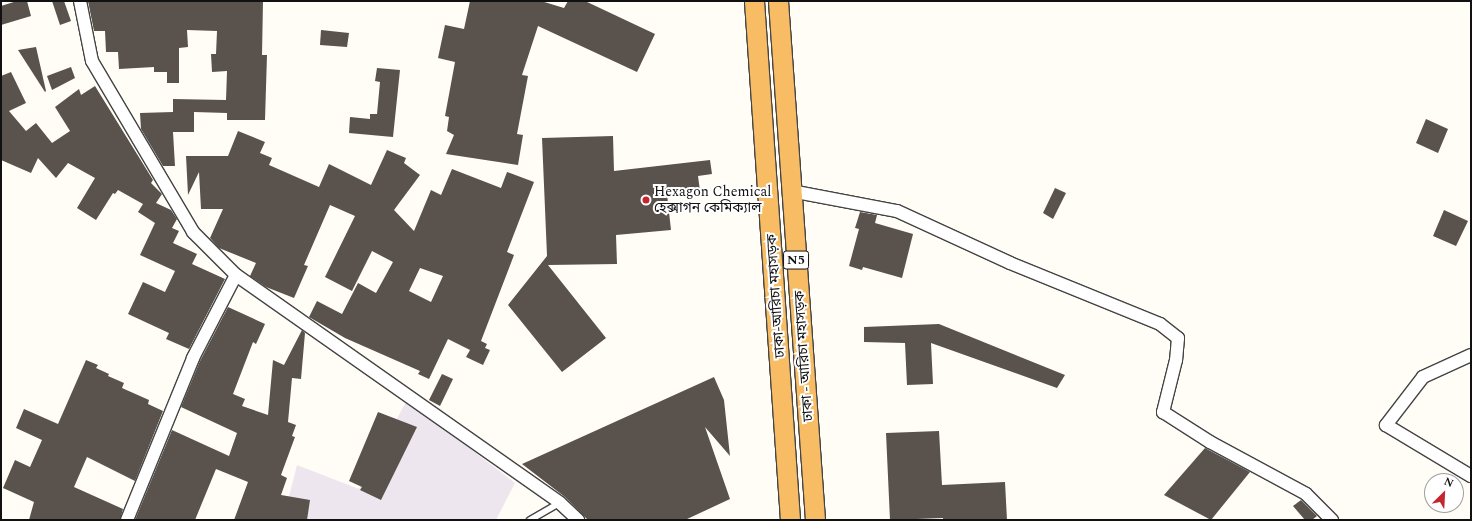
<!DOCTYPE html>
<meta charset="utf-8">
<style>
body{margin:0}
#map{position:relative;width:1472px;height:521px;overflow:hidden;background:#fffdf5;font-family:Spectral,"Noto Sans Bengali",serif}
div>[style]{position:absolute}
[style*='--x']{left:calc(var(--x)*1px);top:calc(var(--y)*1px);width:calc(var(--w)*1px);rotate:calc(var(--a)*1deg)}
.industrial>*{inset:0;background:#eee6ef}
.building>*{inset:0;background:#5a524d}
.roads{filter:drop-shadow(1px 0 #444) drop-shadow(-1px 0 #444) drop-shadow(0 1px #444) drop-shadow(0 -1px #444)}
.service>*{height:6px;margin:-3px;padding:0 3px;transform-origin:3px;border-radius:3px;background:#fff}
.minor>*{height:12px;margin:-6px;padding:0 6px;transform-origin:6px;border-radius:6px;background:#fff}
.trunk>*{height:19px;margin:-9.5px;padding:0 9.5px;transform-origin:9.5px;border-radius:9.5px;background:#f7bc64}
.dots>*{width:11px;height:11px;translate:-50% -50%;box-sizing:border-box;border:2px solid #fff;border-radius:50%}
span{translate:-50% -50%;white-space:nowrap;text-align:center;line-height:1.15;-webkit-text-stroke:4px #fff;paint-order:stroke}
.shield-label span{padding:1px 3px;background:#fff;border:1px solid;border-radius:3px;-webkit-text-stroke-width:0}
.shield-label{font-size:13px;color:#111;font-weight:700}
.poi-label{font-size:14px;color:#111}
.left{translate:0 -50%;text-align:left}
.street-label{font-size:14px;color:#111}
.frame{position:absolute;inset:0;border:2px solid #111;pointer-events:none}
.north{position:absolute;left:1424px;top:473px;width:40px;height:40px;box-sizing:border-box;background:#fff;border:1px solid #a0a0a0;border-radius:50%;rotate:24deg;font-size:11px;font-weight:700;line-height:16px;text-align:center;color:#111}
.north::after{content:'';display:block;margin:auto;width:14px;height:18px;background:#c4262e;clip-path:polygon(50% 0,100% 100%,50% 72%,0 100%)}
</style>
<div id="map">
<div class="industrial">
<div style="clip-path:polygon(407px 400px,515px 483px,496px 520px,283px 520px,297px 465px,359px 489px)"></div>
</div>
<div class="building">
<div style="clip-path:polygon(17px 1px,27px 1px,31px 16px,1px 25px,1px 6px)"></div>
<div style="clip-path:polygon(52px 1px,64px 1px,71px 21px,60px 25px)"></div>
<div style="clip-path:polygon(88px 1px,263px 1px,262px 55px,267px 55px,265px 120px,227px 120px,227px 113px,194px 112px,194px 132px,173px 132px,175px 166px,163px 166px,141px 129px,140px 113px,173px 112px,173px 99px,226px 100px,227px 71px,212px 72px,211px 54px,216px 54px,217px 31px,187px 30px,188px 47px,179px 48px,179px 83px,167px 83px,167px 72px,154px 72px,154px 67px,119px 69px,118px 52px,106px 52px,105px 31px,94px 31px)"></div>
<div style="clip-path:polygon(470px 1px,541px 1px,564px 8px,568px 1px,585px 1px,655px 34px,637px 72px,538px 26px,522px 75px,528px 76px,517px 134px,523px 135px,518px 165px,446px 154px,454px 135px,447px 131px,449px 117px,445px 116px,455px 62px,438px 58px,445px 25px,464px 29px)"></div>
<div style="clip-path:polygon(321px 30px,349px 33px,347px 47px,320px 45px)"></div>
<div style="clip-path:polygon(36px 47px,46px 91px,45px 92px,18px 50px)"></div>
<div style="clip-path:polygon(71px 67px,75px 78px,52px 90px,47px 76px)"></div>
<div style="clip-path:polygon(377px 68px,400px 70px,393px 137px,349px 133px,350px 117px,370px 119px,370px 114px,377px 114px,380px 82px,375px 81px)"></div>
<div style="clip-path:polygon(11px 72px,26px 103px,9px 111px,26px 131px,36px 123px,52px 143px,70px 131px,55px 107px,79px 89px,81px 95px,95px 86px,153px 180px,151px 183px,162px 194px,156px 203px,171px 210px,177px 219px,172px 228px,179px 231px,173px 243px,197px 254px,192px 264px,225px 279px,189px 349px,166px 339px,169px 333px,128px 314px,143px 282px,165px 292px,175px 271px,140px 255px,155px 223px,138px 212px,143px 204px,118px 190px,115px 194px,113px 193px,96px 220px,77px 208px,95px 178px,68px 163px,56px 178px,38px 158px,31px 173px,1px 160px,1px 76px)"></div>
<div style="clip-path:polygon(1426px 119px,1448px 129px,1438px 153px,1416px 143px)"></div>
<div style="clip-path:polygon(evenodd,238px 131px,265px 142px,260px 153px,272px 158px,269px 165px,319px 187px,329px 164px,371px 185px,387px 150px,406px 158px,404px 163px,420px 175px,394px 210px,414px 231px,431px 190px,441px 195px,452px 169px,501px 188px,507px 172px,534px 182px,507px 252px,514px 255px,481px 341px,487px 344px,485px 348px,490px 350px,483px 365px,466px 357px,470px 350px,448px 339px,429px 379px,418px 374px,420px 371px,345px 338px,309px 317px,317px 301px,342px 314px,358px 283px,376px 293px,393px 262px,372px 251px,352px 291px,325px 277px,355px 216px,330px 205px,304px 265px,308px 266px,294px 298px,266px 287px,250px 276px,256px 263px,219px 248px,210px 238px,223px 209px,201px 209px,199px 172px,188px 195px,186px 156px,228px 156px,238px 131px,420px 268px,443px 276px,431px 302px,409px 291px,420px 268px)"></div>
<div style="clip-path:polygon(613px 136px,614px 171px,710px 160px,712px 174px,698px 176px,700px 191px,667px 194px,671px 230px,616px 235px,617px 264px,548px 265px,606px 338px,562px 372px,508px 305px,547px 256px,542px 138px)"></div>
<div style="clip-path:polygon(1055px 188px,1066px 193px,1053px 219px,1043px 213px)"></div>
<div style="clip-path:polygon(1444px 210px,1468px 221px,1456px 246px,1433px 236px)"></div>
<div style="clip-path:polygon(860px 212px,877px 215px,875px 223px,913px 234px,902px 278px,863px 267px,862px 270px,849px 266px,859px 229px,855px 228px)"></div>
<div style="clip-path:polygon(228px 307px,265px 324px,256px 344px,253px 342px,233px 394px,245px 399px,242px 406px,268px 415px,273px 360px,284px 365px,302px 330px,305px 333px,301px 379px,292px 378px,288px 422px,296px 425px,292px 436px,295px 437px,281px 475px,287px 478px,281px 495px,310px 500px,307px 520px,234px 520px,248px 482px,216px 469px,195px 520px,135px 520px,172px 430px,229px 456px,237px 433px,181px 407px,200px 361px)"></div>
<div style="clip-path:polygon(939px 324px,1065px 375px,1057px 388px,931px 343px,933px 384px,907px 385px,905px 343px,864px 342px,864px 327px)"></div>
<div style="clip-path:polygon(86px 360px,98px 365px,96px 368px,109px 374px,108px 376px,124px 383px,122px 388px,149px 400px,148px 404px,163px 411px,135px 481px,87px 457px,74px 487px,123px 509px,120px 520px,29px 520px,34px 502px,3px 488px,15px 460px,30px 467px,42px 440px,16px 428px,24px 409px,58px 424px)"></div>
<div style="clip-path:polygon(442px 374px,453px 379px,440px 406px,429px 400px)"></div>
<div style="clip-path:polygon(714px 377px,724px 400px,730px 456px,705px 427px,730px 499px,685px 520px,588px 520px,565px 497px,522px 464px)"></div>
<div style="clip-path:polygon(378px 412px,417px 427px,381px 500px,360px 490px,362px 487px,349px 481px)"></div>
<div style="clip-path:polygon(939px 431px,942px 485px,1005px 482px,1007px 520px,943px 520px,943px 518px,890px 520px,886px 433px)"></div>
<div style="clip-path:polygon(1205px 448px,1250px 472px,1211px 520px,1164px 495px)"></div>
<div style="clip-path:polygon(1301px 500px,1317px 516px,1312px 520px,1305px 520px,1293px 506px)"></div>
</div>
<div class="roads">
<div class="service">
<div style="--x:530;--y:520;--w:34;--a:-30"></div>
</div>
<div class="minor">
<div style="--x:80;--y:1;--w:61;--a:78.7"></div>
<div style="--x:92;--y:61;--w:199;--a:59.4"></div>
<div style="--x:193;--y:232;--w:61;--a:45"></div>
<div style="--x:236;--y:275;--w:396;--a:35.1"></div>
<div style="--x:560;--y:503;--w:25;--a:43"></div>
<div style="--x:791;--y:191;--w:108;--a:10.7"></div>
<div style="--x:897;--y:211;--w:124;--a:24.7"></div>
<div style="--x:1010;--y:263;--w:162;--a:22.1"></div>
<div style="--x:1160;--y:324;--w:23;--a:38"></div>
<div style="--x:1178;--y:338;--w:22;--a:95"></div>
<div style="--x:1176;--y:360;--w:54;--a:104"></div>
<div style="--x:1163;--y:412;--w:56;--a:32.6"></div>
<div style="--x:1210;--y:442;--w:109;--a:28.4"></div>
<div style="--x:1306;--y:494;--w:37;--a:45"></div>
<div style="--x:1471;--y:355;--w:53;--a:155.4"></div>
<div style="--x:1423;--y:377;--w:61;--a:127.6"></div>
<div style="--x:1386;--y:425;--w:99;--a:31"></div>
<div style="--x:127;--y:520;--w:175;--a:-67.8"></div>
<div style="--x:193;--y:358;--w:93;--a:-62.6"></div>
</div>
<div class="trunk">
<div style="--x:754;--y:1;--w:520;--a:86.03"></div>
<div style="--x:778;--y:1;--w:520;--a:85.92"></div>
</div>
</div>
<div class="dots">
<div style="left:646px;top:200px;background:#c4262e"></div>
</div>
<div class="shield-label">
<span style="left:796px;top:260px">N5</span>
</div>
<div class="poi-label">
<span class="left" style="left:654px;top:200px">Hexagon Chemical<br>হেক্সাগন কেমিক্যাল</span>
</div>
<div class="street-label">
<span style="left:776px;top:296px;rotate:-94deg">ঢাকা-আরিচা মহাসড়ক</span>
<span style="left:804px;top:356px;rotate:-94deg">ঢাকা - আরিচা মহাসড়ক</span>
</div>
<div class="frame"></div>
<div class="north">N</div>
</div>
